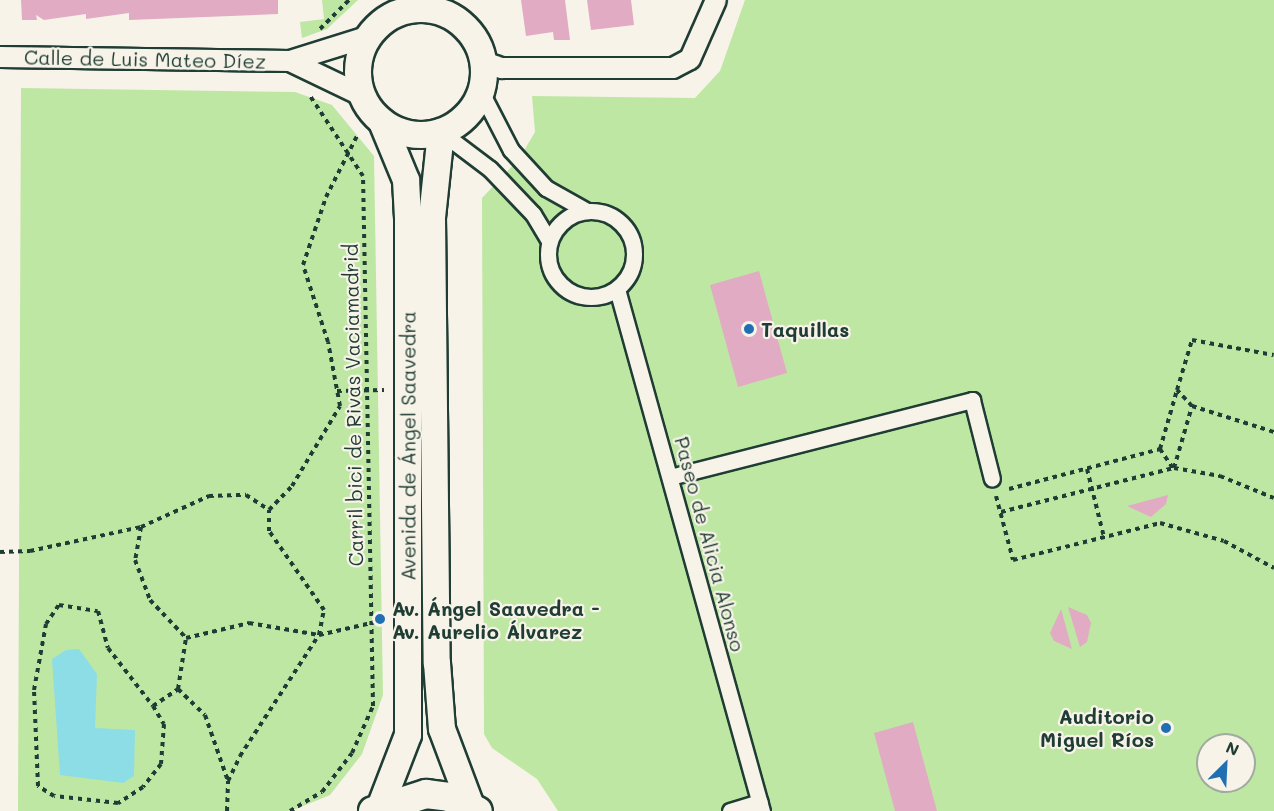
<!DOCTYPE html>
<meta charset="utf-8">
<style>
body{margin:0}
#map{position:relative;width:1274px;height:811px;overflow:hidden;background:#f7f3e8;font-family:Mali,sans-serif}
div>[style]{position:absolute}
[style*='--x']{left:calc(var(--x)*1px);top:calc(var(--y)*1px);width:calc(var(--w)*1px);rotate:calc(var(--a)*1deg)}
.green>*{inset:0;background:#bee7a3}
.water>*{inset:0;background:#8cdde6}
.building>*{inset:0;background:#e1abc4}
.path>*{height:4px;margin-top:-2px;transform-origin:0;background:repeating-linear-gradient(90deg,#1f3d34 0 4.5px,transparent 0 9px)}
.roads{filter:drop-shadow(2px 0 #1f3d34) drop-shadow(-2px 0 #1f3d34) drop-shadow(0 2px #1f3d34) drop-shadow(0 -2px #1f3d34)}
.pedestrian>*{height:15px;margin:-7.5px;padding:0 7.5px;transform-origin:7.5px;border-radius:7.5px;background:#f7f3e8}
.pedestrian>.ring{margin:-7.5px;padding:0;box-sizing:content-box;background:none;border:15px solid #f7f3e8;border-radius:50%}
.minor>*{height:20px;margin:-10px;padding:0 10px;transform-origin:10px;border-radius:10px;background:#f7f3e8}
.tertiary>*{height:26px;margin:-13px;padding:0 13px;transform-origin:13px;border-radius:13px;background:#f7f3e8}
.tertiary>.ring{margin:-13px;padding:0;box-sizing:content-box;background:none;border:26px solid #f7f3e8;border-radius:50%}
.secondary>*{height:28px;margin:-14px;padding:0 14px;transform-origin:14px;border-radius:14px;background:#f7f3e8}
.dots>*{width:16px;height:16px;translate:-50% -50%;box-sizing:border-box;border:3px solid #f7f3e8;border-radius:50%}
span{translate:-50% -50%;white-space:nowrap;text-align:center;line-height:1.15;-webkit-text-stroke:4.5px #f7f3e8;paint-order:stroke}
.street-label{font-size:20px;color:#1f3d34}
.poi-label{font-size:20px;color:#1f3d34;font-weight:700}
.left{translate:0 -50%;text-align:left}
.right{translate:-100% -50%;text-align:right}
.north{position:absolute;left:1196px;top:733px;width:60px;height:60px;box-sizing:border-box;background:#f7f3e8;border:2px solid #a1aaa0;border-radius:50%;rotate:24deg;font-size:16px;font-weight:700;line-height:24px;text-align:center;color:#1f3d34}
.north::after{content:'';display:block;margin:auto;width:21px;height:27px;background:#1f6fb2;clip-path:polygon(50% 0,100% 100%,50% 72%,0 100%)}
</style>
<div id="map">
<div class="green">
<div style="clip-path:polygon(322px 0,358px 0,327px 29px,302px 38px,300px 22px,324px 19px)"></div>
<div style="clip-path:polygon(evenodd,745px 0,1274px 0,1274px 811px,558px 811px,537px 779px,492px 748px,484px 734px,482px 198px,519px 159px,535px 132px,532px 96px,695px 98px,720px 71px,745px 0,1208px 745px,1244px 745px,1244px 781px,1208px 781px,1208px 745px)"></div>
<div style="clip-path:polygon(21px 88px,295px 92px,332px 105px,374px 156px,383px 695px,362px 754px,330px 795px,291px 811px,18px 811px)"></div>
</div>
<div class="water">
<div style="clip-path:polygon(79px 649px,97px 674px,95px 728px,135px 730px,134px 776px,123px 783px,60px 775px,52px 659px,66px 650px)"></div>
</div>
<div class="building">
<div style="clip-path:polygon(21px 0,278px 0,278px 14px,129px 20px,129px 13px,86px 19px,86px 14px,44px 20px,36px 15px,37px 20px,22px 20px)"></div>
<div style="clip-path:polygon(521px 0,565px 0,570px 40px,554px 40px,553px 32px,526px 36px)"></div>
<div style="clip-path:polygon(587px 0,631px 0,634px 25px,591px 30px)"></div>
<div style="clip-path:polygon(759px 271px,787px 373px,738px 387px,710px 285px)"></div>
<div style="clip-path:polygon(1168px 495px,1166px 504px,1151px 517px,1127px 506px)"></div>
<div style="clip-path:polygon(1068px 607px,1087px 615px,1091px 623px,1087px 642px,1080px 647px)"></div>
<div style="clip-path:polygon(1061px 609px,1072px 649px,1054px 641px,1050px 633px)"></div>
<div style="clip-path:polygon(913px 722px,937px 811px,895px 811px,874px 733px)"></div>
</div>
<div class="path">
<div style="--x:438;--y:0;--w:36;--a:27"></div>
<div style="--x:470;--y:16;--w:32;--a:54"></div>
<div style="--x:369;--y:16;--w:36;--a:-27"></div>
<div style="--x:320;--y:29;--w:41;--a:-45"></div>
<div style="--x:337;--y:391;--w:47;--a:-1.2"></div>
<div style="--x:1192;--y:406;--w:86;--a:17.6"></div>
<div style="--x:1160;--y:449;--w:61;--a:-73.9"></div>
<div style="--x:1174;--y:468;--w:65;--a:-73.8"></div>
<div style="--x:1192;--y:406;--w:22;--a:-133"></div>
<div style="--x:1177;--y:390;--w:52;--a:-73.3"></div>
<div style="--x:1192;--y:340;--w:83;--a:10.4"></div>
<div style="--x:1087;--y:469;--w:70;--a:76"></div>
<div style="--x:1009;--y:489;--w:156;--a:-14.8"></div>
<div style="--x:1160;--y:449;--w:23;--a:56"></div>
<div style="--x:996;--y:496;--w:66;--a:75.1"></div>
<div style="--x:1013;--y:560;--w:152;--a:-14.1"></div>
<div style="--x:1160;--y:523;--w:66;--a:15.7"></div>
<div style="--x:1224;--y:541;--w:57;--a:28.4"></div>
<div style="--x:1001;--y:512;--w:179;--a:-14.3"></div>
<div style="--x:1174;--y:468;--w:47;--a:9.9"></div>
<div style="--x:1220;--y:476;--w:58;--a:22.2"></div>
<div style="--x:141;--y:527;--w:34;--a:100"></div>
<div style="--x:135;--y:560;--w:43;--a:69.4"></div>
<div style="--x:150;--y:600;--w:52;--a:46.5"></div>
<div style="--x:186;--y:638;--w:65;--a:-13.4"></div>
<div style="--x:249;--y:623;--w:71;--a:9.7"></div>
<div style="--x:319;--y:635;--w:67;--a:-13"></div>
<div style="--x:0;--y:552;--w:30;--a:-2"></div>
<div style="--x:30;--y:551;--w:114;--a:-12.2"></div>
<div style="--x:141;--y:527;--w:75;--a:-24.5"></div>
<div style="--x:209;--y:496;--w:37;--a:-2"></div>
<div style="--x:246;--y:495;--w:27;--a:33"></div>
<div style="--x:269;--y:510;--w:33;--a:-46"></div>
<div style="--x:292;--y:486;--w:93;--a:-59"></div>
<div style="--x:340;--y:406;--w:65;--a:-100.6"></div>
<div style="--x:328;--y:342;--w:81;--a:-108"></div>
<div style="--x:303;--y:265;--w:72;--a:-71.3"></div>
<div style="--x:326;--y:197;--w:68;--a:-63.1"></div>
<div style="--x:178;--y:689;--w:37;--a:44"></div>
<div style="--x:205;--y:715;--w:70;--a:70.8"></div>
<div style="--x:153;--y:706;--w:21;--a:59"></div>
<div style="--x:164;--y:724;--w:40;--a:94.3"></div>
<div style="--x:161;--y:764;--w:29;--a:128"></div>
<div style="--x:143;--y:787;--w:30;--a:147"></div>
<div style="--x:118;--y:803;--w:64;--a:-173.8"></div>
<div style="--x:54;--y:796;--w:19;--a:-148"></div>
<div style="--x:38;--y:786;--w:96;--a:-92.4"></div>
<div style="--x:34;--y:690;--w:67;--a:-79.7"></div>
<div style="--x:46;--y:624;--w:23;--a:-56"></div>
<div style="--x:59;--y:605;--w:39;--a:9"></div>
<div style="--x:98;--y:611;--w:38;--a:75"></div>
<div style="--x:108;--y:648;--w:73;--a:52.2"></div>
<div style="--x:153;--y:706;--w:30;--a:-34"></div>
<div style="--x:178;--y:689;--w:52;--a:-81.1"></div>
<div style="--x:227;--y:811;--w:30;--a:-88"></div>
<div style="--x:228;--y:781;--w:28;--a:-64"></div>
<div style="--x:240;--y:756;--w:145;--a:-56.9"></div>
<div style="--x:319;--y:635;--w:25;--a:-79"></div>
<div style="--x:324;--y:610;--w:96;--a:-124.8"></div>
<div style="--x:269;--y:531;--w:21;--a:-90"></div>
<div style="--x:290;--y:811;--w:37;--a:-31"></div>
<div style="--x:322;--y:792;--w:49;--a:-52.4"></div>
<div style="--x:352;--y:753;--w:51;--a:-65.9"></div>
<div style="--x:373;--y:706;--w:530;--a:-91.08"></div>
<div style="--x:363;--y:176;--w:96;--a:-123.5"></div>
</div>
<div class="roads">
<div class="pedestrian">
<div style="--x:481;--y:92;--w:65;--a:62.7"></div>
<div style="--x:511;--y:150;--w:52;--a:47.4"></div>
<div style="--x:546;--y:188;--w:47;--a:29.3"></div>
<div style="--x:441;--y:132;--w:61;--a:37.1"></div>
<div style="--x:490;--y:169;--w:62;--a:46.3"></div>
<div style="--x:533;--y:214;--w:31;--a:59"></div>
<div class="ring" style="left:548px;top:211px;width:71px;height:71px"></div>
<div style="--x:617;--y:289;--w:542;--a:74.48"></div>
<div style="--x:670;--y:477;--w:312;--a:-14.3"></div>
<div style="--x:972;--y:400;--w:81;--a:75.8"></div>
<div style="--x:730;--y:811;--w:31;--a:-17"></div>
</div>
<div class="minor">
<div style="--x:0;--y:57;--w:290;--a:0.8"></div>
<div style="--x:290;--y:61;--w:81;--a:-17.3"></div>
<div style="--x:290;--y:61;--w:79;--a:25.6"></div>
<div style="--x:483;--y:62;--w:20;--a:18"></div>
<div style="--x:502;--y:68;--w:171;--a:0"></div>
<div style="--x:673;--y:68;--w:19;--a:-28"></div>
<div style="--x:690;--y:59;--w:64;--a:-66.2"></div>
</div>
<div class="tertiary">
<div class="ring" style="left:358px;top:9px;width:100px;height:100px"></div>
<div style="--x:441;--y:132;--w:86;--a:96"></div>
<div style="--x:432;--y:218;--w:445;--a:89.4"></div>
<div style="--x:437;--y:663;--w:66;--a:85.7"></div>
<div style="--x:442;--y:729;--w:82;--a:69.4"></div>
<div style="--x:381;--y:805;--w:75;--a:-68.9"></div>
<div style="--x:408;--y:735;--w:517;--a:-90"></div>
<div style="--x:408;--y:218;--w:38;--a:-93"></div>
<div style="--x:406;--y:180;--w:63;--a:-112.5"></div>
</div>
<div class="secondary">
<div style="--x:373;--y:811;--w:56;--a:-17.8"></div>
<div style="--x:426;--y:794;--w:23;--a:7"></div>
<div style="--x:449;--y:797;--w:32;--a:26"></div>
</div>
</div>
<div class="dots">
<div style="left:749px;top:329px;background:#1f6fb2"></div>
<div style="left:380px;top:619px;background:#1f6fb2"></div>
<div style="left:1166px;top:728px;background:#1f6fb2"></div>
</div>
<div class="street-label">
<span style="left:145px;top:59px;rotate:1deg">Calle de Luis Mateo Díez</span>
<span style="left:353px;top:405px;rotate:-91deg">Carril bici de Rivas Vaciamadrid</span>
<span style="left:408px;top:446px;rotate:-90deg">Avenida de Ángel Saavedra</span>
<span style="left:710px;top:544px;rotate:75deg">Paseo de Alicia Alonso</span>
</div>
<div class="poi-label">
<span class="left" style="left:761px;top:329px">Taquillas</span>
<span class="left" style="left:392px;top:620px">Av. Ángel Saavedra -<br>Av. Aurelio Álvarez</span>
<span class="right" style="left:1154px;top:728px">Auditorio<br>Miguel Ríos</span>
</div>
<div class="north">N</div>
</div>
